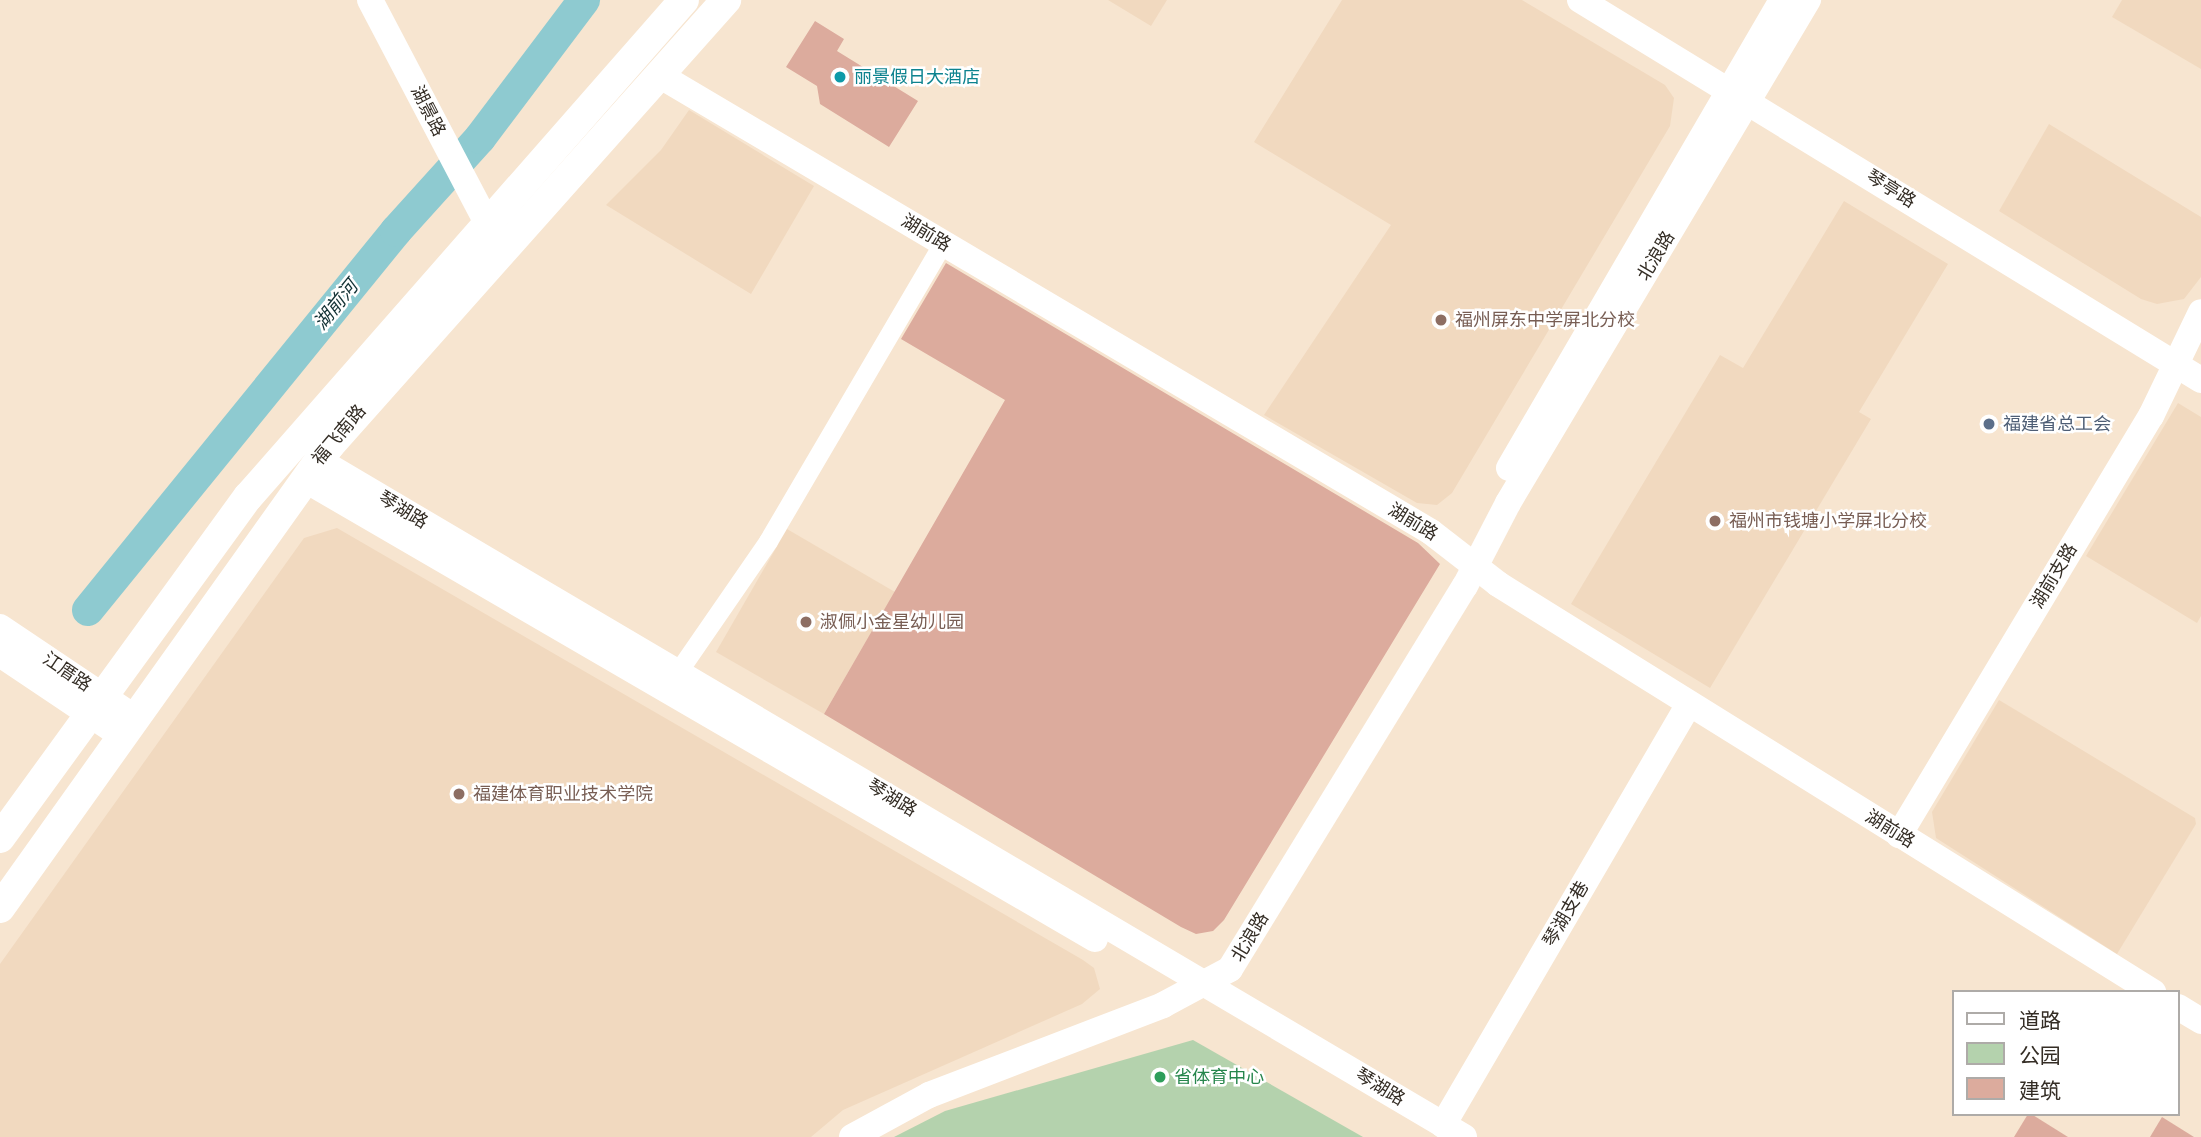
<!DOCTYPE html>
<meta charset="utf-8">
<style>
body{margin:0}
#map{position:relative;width:2201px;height:1137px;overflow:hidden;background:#f7e5d0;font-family:"Times New Roman","Noto Sans SC",serif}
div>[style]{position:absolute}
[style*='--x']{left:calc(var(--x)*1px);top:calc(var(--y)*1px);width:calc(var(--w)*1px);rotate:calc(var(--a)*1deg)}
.built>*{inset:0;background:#f1d9bf}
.green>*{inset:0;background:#b4d2ad}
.river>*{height:32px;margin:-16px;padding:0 16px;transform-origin:16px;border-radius:16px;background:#8ecad0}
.building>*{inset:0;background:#dcab9d}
.street>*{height:19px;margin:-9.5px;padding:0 9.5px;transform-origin:9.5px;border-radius:9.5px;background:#fff}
.secondary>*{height:26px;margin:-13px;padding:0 13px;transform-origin:13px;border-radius:13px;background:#fff}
.primary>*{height:30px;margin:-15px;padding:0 15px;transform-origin:15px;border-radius:15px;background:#fff}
.dots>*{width:19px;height:19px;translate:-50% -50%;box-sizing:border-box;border:4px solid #fff;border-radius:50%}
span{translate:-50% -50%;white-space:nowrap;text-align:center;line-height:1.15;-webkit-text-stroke:5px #fff;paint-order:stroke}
.culture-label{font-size:18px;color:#0d838f}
.left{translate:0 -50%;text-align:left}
.street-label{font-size:18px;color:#342d25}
.education-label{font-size:18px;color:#785e54}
.service-label{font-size:18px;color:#4e5e75}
.leisure-label{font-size:18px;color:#27864d}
.water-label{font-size:19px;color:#123134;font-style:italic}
.legend{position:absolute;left:1952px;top:990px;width:228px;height:126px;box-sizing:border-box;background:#fff;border:2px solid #aeaba8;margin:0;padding:9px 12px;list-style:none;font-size:21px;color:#342d25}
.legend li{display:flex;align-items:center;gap:14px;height:35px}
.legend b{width:35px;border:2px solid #aeaba8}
</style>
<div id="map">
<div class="built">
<div style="clip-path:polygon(1108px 0,1167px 0,1151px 26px)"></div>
<div style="clip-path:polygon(1342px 0,1522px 0,1665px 85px,1674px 98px,1670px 126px,1452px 493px,1437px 505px,1417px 503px,1264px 415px,1391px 225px,1254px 142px)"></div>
<div style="clip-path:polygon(2122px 0,2201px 0,2201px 69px,2112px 17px)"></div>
<div style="clip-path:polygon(689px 110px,814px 186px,751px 294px,606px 205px,661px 150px)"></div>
<div style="clip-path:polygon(2049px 124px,2201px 217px,2201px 277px,2184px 299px,2157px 304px,2141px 299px,1999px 211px)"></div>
<div style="clip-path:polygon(1844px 201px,1948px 264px,1859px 412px,1871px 419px,1710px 688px,1571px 604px,1720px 355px,1743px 368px)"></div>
<div style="clip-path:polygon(2178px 403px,2201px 417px,2201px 616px,2197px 623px,2086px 556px)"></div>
<div style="clip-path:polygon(337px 528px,1083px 960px,1094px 968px,1100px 989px,1082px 1004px,843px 1110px,811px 1137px,0 1137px,0 964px,304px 538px)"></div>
<div style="clip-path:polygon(787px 529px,895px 592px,824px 714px,716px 652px)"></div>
<div style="clip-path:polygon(1999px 700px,2195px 818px,2196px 824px,2117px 954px,1936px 838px,1932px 812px)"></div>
</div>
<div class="green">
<div style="clip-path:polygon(1193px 1040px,1363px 1137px,894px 1137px,945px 1111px)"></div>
</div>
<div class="river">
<div style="--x:88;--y:610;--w:488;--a:-50.9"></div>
<div style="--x:396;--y:231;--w:125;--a:-47.9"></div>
<div style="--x:480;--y:138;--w:173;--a:-53"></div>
</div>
<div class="building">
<div style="clip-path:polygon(815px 21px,844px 39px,837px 51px,918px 101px,889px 147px,820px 104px,817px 86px,786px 67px)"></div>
<div style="clip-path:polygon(946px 263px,1418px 543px,1440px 564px,1224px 920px,1213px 931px,1196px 934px,1181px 927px,824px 714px,1005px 400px,901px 339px)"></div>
<div style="clip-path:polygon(2028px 1114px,2031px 1114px,2068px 1137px,2014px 1137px)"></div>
<div style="clip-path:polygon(2162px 1117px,2194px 1137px,2150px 1137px)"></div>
</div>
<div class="street">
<div style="--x:677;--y:673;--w:160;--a:-55.4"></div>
<div style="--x:768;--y:541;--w:346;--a:-59.6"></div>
</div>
<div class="secondary">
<div style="--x:370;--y:0;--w:250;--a:62.3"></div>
<div style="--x:1580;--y:0;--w:728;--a:31.46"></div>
<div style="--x:659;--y:75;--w:897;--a:30.62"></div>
<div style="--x:1431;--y:532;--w:85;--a:37.8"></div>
<div style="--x:1498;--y:584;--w:772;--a:31.92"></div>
<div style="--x:318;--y:460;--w:1331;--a:30.57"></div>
<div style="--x:1509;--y:468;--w:542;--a:-59.74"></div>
<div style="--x:304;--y:479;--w:915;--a:30.18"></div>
<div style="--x:0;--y:627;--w:161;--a:33.9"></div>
<div style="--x:0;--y:654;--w:147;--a:33.9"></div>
<div style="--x:1899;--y:835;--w:489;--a:-59"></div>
<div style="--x:2151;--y:416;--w:115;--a:-64.3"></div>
<div style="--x:2178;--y:1007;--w:27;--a:31"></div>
<div style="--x:1443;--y:1125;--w:488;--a:-59.7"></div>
<div style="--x:852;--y:1137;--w:88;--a:-28.6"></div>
<div style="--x:929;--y:1095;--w:251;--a:-21"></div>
<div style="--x:1163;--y:1005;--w:76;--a:-28.2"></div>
<div style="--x:1230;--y:969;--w:449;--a:-58.5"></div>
<div style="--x:1465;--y:586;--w:93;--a:-62.6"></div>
<div style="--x:1508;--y:503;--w:586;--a:-59.19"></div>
</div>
<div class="primary">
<div style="--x:0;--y:838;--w:422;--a:-54"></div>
<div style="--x:248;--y:497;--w:661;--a:-48.74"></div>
<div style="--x:0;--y:908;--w:569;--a:-54.52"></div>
<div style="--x:330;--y:445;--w:596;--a:-48.33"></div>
</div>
<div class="dots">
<div style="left:840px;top:77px;background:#0f9aa8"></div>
<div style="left:1441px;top:320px;background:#8d6e63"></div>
<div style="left:1989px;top:424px;background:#5c6f8a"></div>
<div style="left:1715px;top:521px;background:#8d6e63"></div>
<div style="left:806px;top:622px;background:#8d6e63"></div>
<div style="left:459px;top:794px;background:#8d6e63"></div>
<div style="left:1160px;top:1077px;background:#2e9e5b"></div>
</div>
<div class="culture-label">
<span class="left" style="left:854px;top:77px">丽景假日大酒店</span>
</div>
<div class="street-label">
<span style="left:428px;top:111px;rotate:63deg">湖景路</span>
<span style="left:1891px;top:189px;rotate:32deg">琴亭路</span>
<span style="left:926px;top:233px;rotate:31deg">湖前路</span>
<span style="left:1656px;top:256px;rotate:-59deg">北浪路</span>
<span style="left:339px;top:435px;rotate:-50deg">福飞南路</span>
<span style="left:403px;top:510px;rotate:31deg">琴湖路</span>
<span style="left:1413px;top:522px;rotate:31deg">湖前路</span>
<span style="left:2054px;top:576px;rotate:-59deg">湖前支路</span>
<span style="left:67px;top:672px;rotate:34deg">江厝路</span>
<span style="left:892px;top:798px;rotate:31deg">琴湖路</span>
<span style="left:1890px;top:829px;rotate:32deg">湖前路</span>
<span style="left:1566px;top:914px;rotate:-60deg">琴湖支巷</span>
<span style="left:1250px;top:937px;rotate:-59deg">北浪路</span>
<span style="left:1380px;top:1087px;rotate:31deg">琴湖路</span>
</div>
<div class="education-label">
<span class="left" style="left:1455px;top:320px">福州屏东中学屏北分校</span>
<span class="left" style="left:1729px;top:521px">福州市钱塘小学屏北分校</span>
<span class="left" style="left:820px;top:622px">淑佩小金星幼儿园</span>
<span class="left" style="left:473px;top:794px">福建体育职业技术学院</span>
</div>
<div class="service-label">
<span class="left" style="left:2003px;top:424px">福建省总工会</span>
</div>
<div class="leisure-label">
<span class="left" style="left:1174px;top:1077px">省体育中心</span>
</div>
<div class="water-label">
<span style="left:336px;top:305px;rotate:-51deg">湖前河</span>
</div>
<ul class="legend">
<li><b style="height:9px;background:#fff"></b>道路</li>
<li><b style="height:19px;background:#b4d2ad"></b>公园</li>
<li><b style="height:19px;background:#dcab9d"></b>建筑</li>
</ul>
</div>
